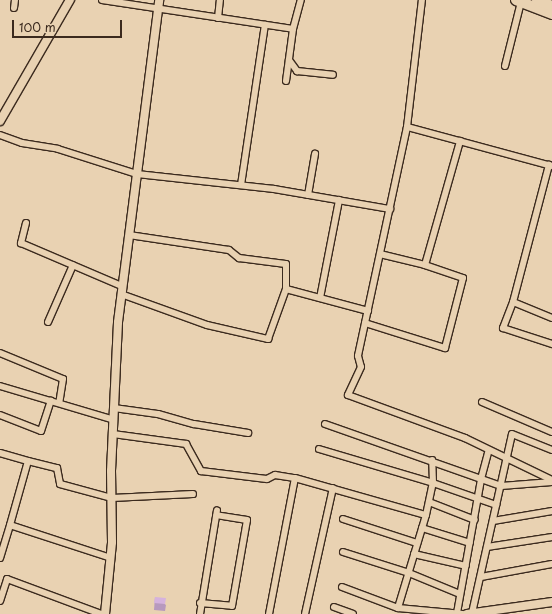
<!DOCTYPE html>
<style>
body{margin:0}
#map{position:relative;width:552px;height:614px;overflow:hidden;background:#e9d2b2;font-family:"Playpen Sans",sans-serif}
div>[style]{position:absolute}
[style*='--x']{left:calc(var(--x)*1px);top:calc(var(--y)*1px);width:calc(var(--w)*1px);rotate:calc(var(--a)*1deg)}
.roads{filter:drop-shadow(1px 0 #3b2a1e) drop-shadow(-1px 0 #3b2a1e) drop-shadow(0 1px #3b2a1e) drop-shadow(0 -1px #3b2a1e)}
.minor>*{height:6px;margin:-3px;padding:0 3px;transform-origin:3px;border-radius:3px;background:#e9d2b2}
.tertiary>*{height:8px;margin:-4px;padding:0 4px;transform-origin:4px;border-radius:4px;background:#e9d2b2}
.primary>*{height:10px;margin:-5px;padding:0 5px;transform-origin:5px;border-radius:5px;background:#e9d2b2}
.wall>*{inset:0;background:#b799be}
.building>*{inset:0;background:#d5b2dd}
span{translate:-50% -50%;white-space:nowrap;text-align:center;line-height:1.15;-webkit-text-stroke:3.5px #e9d2b2;paint-order:stroke}
.scale{position:absolute;left:12px;top:20px;width:110px;height:18px;box-sizing:border-box;border:2px solid #3b2a1e;border-top:0;padding-left:5px;font-size:12px;line-height:14px;white-space:nowrap;color:#3b2a1e;-webkit-text-stroke:3px #e9d2b2;paint-order:stroke}
</style>
<div id="map">
<div class="roads">
<div class="minor">
<div style="--x:102;--y:0;--w:193;--a:8.6"></div>
<div style="--x:14;--y:8;--w:8;--a:-83"></div>
<div style="--x:218;--y:18;--w:18;--a:-84"></div>
<div style="--x:289;--y:60;--w:14;--a:54"></div>
<div style="--x:297;--y:71;--w:36;--a:6"></div>
<div style="--x:505;--y:66;--w:66;--a:-76"></div>
<div style="--x:286;--y:81;--w:52;--a:-82.3"></div>
<div style="--x:293;--y:29;--w:30;--a:-75"></div>
<div style="--x:407;--y:127;--w:128;--a:-83.3"></div>
<div style="--x:0;--y:135;--w:23;--a:20"></div>
<div style="--x:22;--y:143;--w:36;--a:9"></div>
<div style="--x:58;--y:149;--w:83;--a:17.6"></div>
<div style="--x:137;--y:174;--w:138;--a:6.2"></div>
<div style="--x:274;--y:189;--w:118;--a:9.8"></div>
<div style="--x:552;--y:166;--w:150;--a:-164.9"></div>
<div style="--x:407;--y:127;--w:234;--a:102.1"></div>
<div style="--x:358;--y:356;--w:11;--a:75"></div>
<div style="--x:361;--y:367;--w:31;--a:115"></div>
<div style="--x:348;--y:395;--w:125;--a:20.2"></div>
<div style="--x:465;--y:438;--w:97;--a:25.8"></div>
<div style="--x:241;--y:185;--w:162;--a:-81.5"></div>
<div style="--x:308;--y:195;--w:42;--a:-80.3"></div>
<div style="--x:26;--y:223;--w:21;--a:104"></div>
<div style="--x:21;--y:243;--w:110;--a:23.1"></div>
<div style="--x:129;--y:235;--w:101;--a:8.5"></div>
<div style="--x:229;--y:250;--w:13;--a:39"></div>
<div style="--x:239;--y:258;--w:47;--a:7.3"></div>
<div style="--x:286;--y:264;--w:25;--a:90"></div>
<div style="--x:286;--y:289;--w:85;--a:15"></div>
<div style="--x:380;--y:254;--w:46;--a:13.7"></div>
<div style="--x:425;--y:265;--w:129;--a:-74.2"></div>
<div style="--x:121;--y:294;--w:91;--a:19.8"></div>
<div style="--x:207;--y:325;--w:63;--a:12.9"></div>
<div style="--x:268;--y:339;--w:53;--a:-70.2"></div>
<div style="--x:320;--y:298;--w:100;--a:-79"></div>
<div style="--x:513;--y:302;--w:142;--a:-75.3"></div>
<div style="--x:552;--y:318;--w:42;--a:-157.7"></div>
<div style="--x:513;--y:302;--w:28;--a:111"></div>
<div style="--x:503;--y:328;--w:52;--a:18.1"></div>
<div style="--x:48;--y:322;--w:62;--a:-66.3"></div>
<div style="--x:365;--y:323;--w:84;--a:17.4"></div>
<div style="--x:445;--y:348;--w:72;--a:-75.6"></div>
<div style="--x:463;--y:278;--w:40;--a:-161.1"></div>
<div style="--x:0;--y:353;--w:68;--a:22.4"></div>
<div style="--x:63;--y:379;--w:24;--a:99"></div>
<div style="--x:0;--y:386;--w:119;--a:16.6"></div>
<div style="--x:482;--y:402;--w:76;--a:23.2"></div>
<div style="--x:114;--y:408;--w:44;--a:7.8"></div>
<div style="--x:158;--y:414;--w:37;--a:16"></div>
<div style="--x:194;--y:424;--w:55;--a:9.5"></div>
<div style="--x:0;--y:415;--w:44;--a:21.3"></div>
<div style="--x:41;--y:431;--w:32;--a:-72"></div>
<div style="--x:325;--y:424;--w:187;--a:19.4"></div>
<div style="--x:501;--y:486;--w:51;--a:-4.5"></div>
<div style="--x:113;--y:434;--w:74;--a:7.8"></div>
<div style="--x:186;--y:444;--w:31;--a:61"></div>
<div style="--x:201;--y:471;--w:66;--a:6.9"></div>
<div style="--x:267;--y:479;--w:9;--a:-27"></div>
<div style="--x:275;--y:475;--w:20;--a:9"></div>
<div style="--x:319;--y:449;--w:119;--a:16.6"></div>
<div style="--x:433;--y:483;--w:23;--a:-92"></div>
<div style="--x:0;--y:453;--w:29;--a:16"></div>
<div style="--x:429;--y:502;--w:49;--a:21.4"></div>
<div style="--x:426;--y:515;--w:33;--a:-78"></div>
<div style="--x:433;--y:483;--w:67;--a:19.2"></div>
<div style="--x:343;--y:519;--w:78;--a:18"></div>
<div style="--x:493;--y:521;--w:60;--a:-9.6"></div>
<div style="--x:422;--y:528;--w:50;--a:17.4"></div>
<div style="--x:487;--y:547;--w:66;--a:-8.7"></div>
<div style="--x:343;--y:552;--w:69;--a:17.7"></div>
<div style="--x:409;--y:573;--w:55;--a:22.4"></div>
<div style="--x:414;--y:554;--w:53;--a:13"></div>
<div style="--x:0;--y:558;--w:34;--a:-73"></div>
<div style="--x:111;--y:558;--w:106;--a:-161.9"></div>
<div style="--x:10;--y:525;--w:66;--a:-74.3"></div>
<div style="--x:28;--y:461;--w:30;--a:14"></div>
<div style="--x:57;--y:468;--w:16;--a:79"></div>
<div style="--x:60;--y:484;--w:54;--a:15.1"></div>
<div style="--x:112;--y:498;--w:81;--a:-2.8"></div>
<div style="--x:481;--y:577;--w:72;--a:-10.4"></div>
<div style="--x:342;--y:587;--w:60;--a:20.6"></div>
<div style="--x:398;--y:608;--w:65;--a:5.3"></div>
<div style="--x:0;--y:601;--w:23;--a:-72"></div>
<div style="--x:7;--y:579;--w:100;--a:20.4"></div>
<div style="--x:200;--y:603;--w:32;--a:5"></div>
<div style="--x:232;--y:606;--w:87;--a:-80.1"></div>
<div style="--x:247;--y:520;--w:31;--a:-171"></div>
<div style="--x:334;--y:607;--w:20;--a:20"></div>
<div style="--x:457;--y:613;--w:136;--a:-79.8"></div>
<div style="--x:481;--y:479;--w:30;--a:-75"></div>
<div style="--x:472;--y:613;--w:183;--a:-77.4"></div>
<div style="--x:512;--y:434;--w:43;--a:21.8"></div>
<div style="--x:200;--y:614;--w:105;--a:-80.7"></div>
<div style="--x:269;--y:614;--w:138;--a:-79.2"></div>
<div style="--x:295;--y:478;--w:136;--a:15.8"></div>
<div style="--x:426;--y:515;--w:97;--a:106.8"></div>
<div style="--x:305;--y:614;--w:129;--a:-77.5"></div>
</div>
<div class="tertiary">
<div style="--x:0;--y:121;--w:140;--a:-60"></div>
<div style="--x:105;--y:614;--w:72;--a:-84.4"></div>
<div style="--x:112;--y:542;--w:71;--a:-90.8"></div>
<div style="--x:111;--y:471;--w:149;--a:-87.3"></div>
<div style="--x:118;--y:322;--w:325;--a:-82.7"></div>
<div style="--x:467;--y:614;--w:86;--a:-8"></div>
</div>
<div class="primary">
<div style="--x:516;--y:0;--w:39;--a:21"></div>
<div style="--x:537;--y:0;--w:16;--a:22"></div>
</div>
</div>
<div class="wall">
<div style="clip-path:polygon(155px 597px,166px 605px,165px 611px,154px 610px)"></div>
</div>
<div class="building">
<div style="clip-path:polygon(155px 597px,166px 598px,165px 604px,154px 603px)"></div>
</div>
<div class="scale">100 m</div>
</div>
